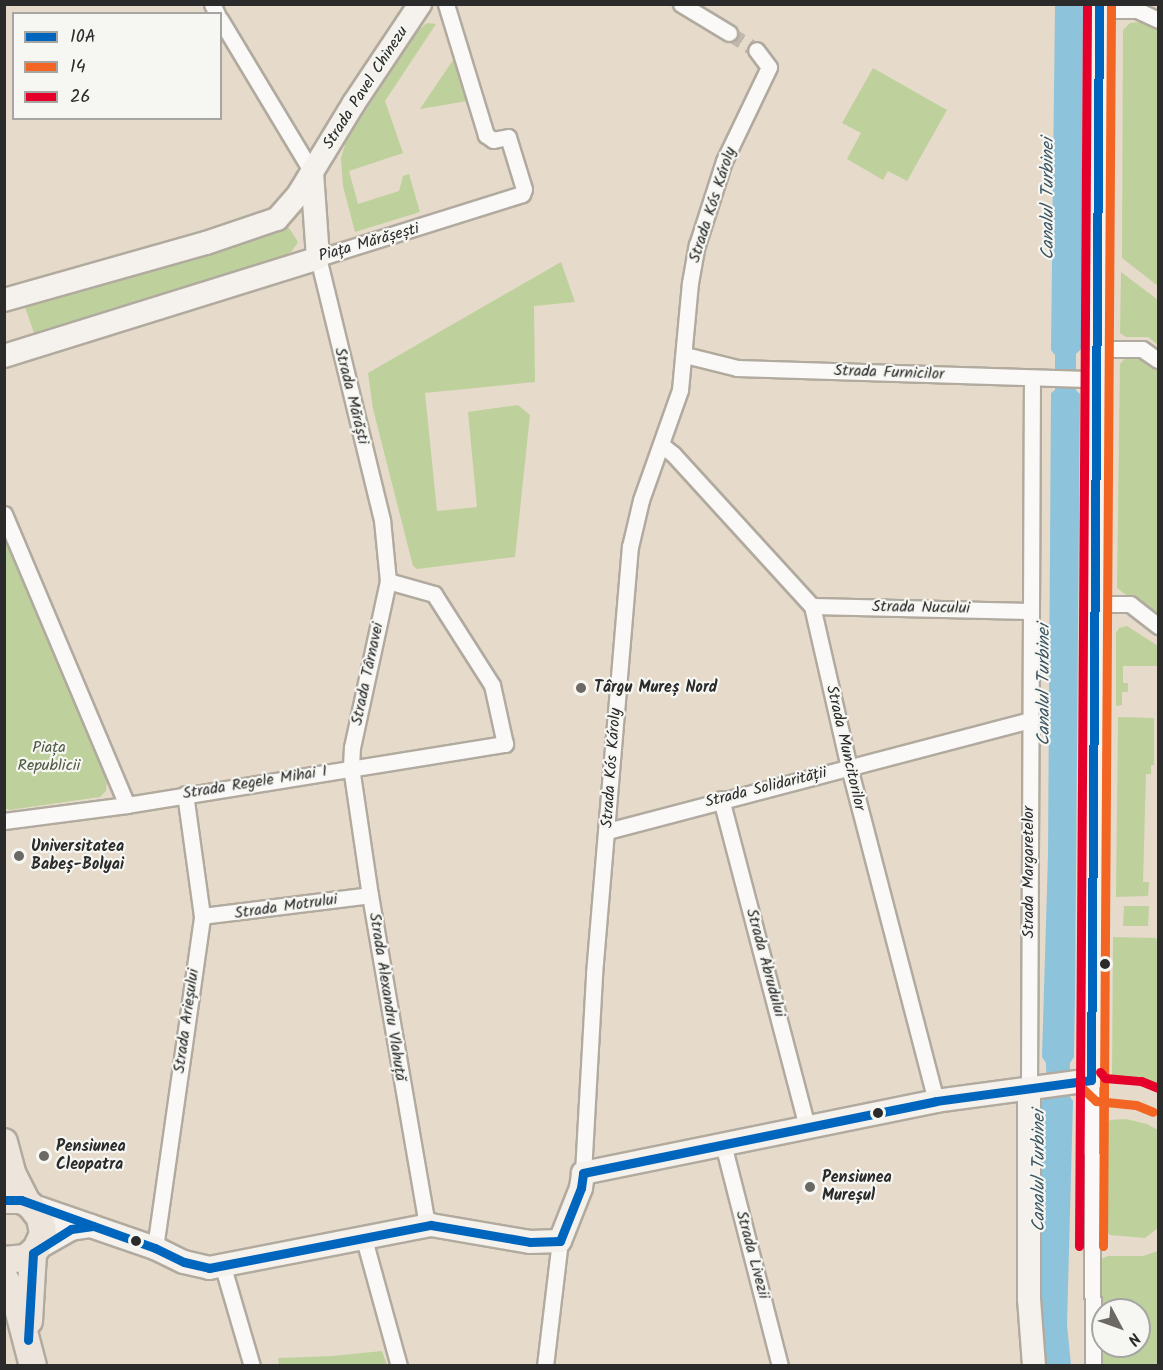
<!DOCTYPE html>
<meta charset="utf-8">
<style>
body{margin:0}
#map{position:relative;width:1163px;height:1370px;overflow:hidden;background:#e6daca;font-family:Kalam,sans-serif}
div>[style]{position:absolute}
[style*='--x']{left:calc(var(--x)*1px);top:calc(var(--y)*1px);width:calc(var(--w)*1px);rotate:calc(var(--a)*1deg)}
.green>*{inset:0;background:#bed19c}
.water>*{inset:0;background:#8dc3db}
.street-tunnel>*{height:15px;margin-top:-7.5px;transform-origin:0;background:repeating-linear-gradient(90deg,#c1b7aa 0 15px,transparent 0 23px)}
.roads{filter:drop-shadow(2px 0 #b1aa9f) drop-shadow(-2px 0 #b1aa9f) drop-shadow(0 2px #b1aa9f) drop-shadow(0 -2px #b1aa9f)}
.street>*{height:15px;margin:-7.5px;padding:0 7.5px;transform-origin:7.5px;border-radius:7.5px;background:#fbf9f7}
.secondary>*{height:22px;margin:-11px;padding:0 11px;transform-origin:11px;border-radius:11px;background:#f5f1ec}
.primary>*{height:26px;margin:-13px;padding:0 13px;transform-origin:13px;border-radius:13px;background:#ede4db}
.bus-1>*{height:9px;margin:-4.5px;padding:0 4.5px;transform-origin:4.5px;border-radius:4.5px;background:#0065bd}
.bus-2>*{height:9px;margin:-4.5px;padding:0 4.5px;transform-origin:4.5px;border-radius:4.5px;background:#f26522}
.bus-3>*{height:9px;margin:-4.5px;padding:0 4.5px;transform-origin:4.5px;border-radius:4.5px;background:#e4002b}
.dots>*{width:16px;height:16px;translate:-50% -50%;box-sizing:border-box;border:3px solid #f6f6f2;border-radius:50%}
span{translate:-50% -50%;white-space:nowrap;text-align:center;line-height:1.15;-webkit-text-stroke:4.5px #f6f6f2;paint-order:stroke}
.street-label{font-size:16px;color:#2b2b2b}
.poi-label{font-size:16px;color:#2b2b2b;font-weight:700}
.left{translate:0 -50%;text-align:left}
.park-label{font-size:16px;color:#4e5a42}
.water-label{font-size:18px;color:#3d5662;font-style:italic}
.frame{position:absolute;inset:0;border:6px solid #2b2b2b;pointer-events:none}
.legend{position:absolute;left:12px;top:12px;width:210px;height:108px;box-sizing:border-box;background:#f6f6f2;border:2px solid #a5a5a2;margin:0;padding:8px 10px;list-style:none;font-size:18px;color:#2b2b2b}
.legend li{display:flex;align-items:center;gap:12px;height:30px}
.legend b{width:30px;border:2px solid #a5a5a2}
.north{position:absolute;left:1091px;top:1298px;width:60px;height:60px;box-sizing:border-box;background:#f6f6f2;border:2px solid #a5a5a2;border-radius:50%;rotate:131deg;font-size:16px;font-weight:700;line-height:24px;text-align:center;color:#2b2b2b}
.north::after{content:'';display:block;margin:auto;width:21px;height:27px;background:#6c6863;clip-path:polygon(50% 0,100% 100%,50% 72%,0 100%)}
</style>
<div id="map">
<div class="green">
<div style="clip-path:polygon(1140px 22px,1158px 28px,1158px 286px,1122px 258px,1123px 30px,1130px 23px)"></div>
<div style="clip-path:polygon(427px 23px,436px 24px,385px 101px,403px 153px,349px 171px,358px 204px,399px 191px,403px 176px,409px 174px,420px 212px,355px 232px,343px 186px,341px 158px,346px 141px,416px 32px)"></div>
<div style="clip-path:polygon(455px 57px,467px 101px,420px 109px)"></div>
<div style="clip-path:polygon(873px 68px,947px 110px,907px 181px,888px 171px,883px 180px,847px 159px,861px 133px,842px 123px)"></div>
<div style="clip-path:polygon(280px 225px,289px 228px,298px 242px,292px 251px,283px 257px,35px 336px,25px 307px)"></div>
<div style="clip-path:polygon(561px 262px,575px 302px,534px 306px,535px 382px,425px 393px,437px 511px,477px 507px,468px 412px,518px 405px,530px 415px,515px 557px,417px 569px,413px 566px,373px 409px,368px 373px)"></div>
<div style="clip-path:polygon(1121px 272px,1158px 300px,1158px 345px,1148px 337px,1126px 337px,1120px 333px)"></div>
<div style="clip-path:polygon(1141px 357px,1158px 368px,1158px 619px,1117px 588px,1120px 364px,1125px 358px)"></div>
<div style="clip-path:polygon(5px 536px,107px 781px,106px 791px,100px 797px,9px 810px,5px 808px)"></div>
<div style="clip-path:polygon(1127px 626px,1158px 646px,1158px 666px,1123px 666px,1123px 683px,1128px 683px,1128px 692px,1122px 692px,1122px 705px,1116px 706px,1116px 633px,1119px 628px)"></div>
<div style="clip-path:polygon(1118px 717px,1154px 718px,1154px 765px,1151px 765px,1151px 774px,1146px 774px,1143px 882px,1149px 882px,1148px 896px,1116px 897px)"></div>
<div style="clip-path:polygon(1124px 906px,1149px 906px,1148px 926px,1123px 926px)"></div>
<div style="clip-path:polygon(1113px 937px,1156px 938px,1158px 943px,1158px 1083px,1121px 1084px,1112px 1078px)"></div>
<div style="clip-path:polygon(1126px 1119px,1147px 1124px,1158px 1130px,1158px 1228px,1145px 1238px,1110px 1235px,1098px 1223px,1100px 1134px,1110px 1120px)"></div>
<div style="clip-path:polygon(evenodd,1158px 1251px,1158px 1365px,1099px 1365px,1097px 1266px,1101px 1259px,1108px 1256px,1143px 1256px,1158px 1251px,1103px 1310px,1139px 1310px,1139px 1346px,1103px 1346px,1103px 1310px)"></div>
<div style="clip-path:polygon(382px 1351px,387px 1365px,279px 1365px,278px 1358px,332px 1356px)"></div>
</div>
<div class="water">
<div style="clip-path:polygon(1083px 4px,1081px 349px,1076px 354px,1076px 390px,1080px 394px,1075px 995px,1074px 1057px,1070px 1063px,1069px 1095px,1073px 1101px,1067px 1325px,1071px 1365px,1042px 1365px,1039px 1331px,1041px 1102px,1047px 1096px,1046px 1063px,1042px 1057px,1048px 855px,1051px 393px,1055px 390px,1055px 355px,1051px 350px,1055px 5px)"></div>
</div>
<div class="street-tunnel">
<div style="--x:729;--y:33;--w:32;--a:32"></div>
</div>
<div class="roads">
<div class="street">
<div style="--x:212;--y:4;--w:11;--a:63"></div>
<div style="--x:681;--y:4;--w:56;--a:31.1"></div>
<div style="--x:1099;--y:10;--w:38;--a:0"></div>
<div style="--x:1137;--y:10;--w:23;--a:25"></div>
<div style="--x:220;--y:19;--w:179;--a:59"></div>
<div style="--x:1096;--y:349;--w:46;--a:0"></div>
<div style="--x:1142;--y:349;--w:19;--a:35"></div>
<div style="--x:685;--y:355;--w:54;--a:14"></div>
<div style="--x:737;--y:368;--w:358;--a:1.8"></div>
<div style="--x:663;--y:446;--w:13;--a:39"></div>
<div style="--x:673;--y:454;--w:206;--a:47.6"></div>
<div style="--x:812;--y:606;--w:165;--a:77.1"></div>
<div style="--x:849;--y:767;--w:345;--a:75.4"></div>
<div style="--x:4;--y:514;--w:316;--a:67.1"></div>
<div style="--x:388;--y:581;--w:170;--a:102.2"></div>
<div style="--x:352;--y:747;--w:20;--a:93"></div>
<div style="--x:351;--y:767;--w:129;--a:81.6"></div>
<div style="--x:370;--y:895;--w:336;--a:80.2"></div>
<div style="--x:1093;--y:604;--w:37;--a:0"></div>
<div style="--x:1130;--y:604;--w:36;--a:38"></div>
<div style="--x:812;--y:606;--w:218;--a:1.3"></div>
<div style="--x:721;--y:799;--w:339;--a:75.3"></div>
<div style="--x:4;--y:821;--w:124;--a:-7.4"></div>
<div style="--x:127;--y:805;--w:383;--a:-9.2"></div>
<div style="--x:505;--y:744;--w:60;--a:-102.4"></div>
<div style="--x:492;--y:685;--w:108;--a:-122.5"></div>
<div style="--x:434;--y:594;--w:48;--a:-164.2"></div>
<div style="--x:388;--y:581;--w:61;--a:-95.6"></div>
<div style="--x:382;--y:520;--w:270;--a:-103.7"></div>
<div style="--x:318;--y:258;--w:214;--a:-17.4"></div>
<div style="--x:522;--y:194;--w:5;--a:-68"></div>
<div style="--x:524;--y:189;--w:54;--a:-107.1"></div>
<div style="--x:508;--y:137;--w:15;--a:169"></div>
<div style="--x:493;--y:140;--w:9;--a:-144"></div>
<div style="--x:486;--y:135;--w:137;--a:-107"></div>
<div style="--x:607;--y:831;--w:436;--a:-14.7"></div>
<div style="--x:202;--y:916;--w:169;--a:-7.1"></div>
<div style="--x:1091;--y:1080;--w:286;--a:89.6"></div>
<div style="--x:1029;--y:1088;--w:709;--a:-89.76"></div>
<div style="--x:723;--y:1144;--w:229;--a:75.6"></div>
<div style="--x:583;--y:1173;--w:199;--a:-86.8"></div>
<div style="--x:594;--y:974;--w:429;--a:-85.2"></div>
<div style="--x:630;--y:547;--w:48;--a:-76.8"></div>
<div style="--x:641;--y:500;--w:117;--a:-70.5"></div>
<div style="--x:680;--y:390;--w:107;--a:-84.7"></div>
<div style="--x:690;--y:283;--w:39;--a:-80"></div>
<div style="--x:697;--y:245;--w:88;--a:-72.2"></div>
<div style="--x:724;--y:161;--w:104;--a:-64.4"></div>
<div style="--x:769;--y:67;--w:21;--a:-127"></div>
<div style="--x:364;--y:1239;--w:132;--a:74.6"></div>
<div style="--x:155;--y:1248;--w:335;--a:-81.9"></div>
<div style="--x:202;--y:916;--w:123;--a:-97.9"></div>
<div style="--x:223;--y:1267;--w:103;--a:73.7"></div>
<div style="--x:545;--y:1366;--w:126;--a:-83.2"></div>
</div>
<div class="secondary">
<div style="--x:4;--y:300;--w:210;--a:-15.8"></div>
<div style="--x:206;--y:243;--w:75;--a:-18.7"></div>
<div style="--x:277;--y:219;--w:32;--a:-49"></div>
<div style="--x:298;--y:195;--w:108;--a:-58.7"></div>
<div style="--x:354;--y:103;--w:119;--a:-56.3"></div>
<div style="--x:4;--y:356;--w:329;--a:-17.3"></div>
<div style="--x:318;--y:258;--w:86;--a:-94"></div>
<div style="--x:1029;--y:1088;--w:211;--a:90"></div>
<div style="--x:1029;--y:1299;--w:67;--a:85.7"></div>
<div style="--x:30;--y:1205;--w:132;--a:19"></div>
<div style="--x:155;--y:1248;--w:32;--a:26"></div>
<div style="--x:184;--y:1262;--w:26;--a:13"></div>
<div style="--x:209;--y:1268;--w:226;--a:-11"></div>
<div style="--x:431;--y:1225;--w:100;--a:9.7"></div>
<div style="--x:530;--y:1242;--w:30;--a:-2"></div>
<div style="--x:560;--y:1241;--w:57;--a:-68.4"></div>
<div style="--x:581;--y:1188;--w:15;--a:-82"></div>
<div style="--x:583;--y:1173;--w:360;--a:-11.5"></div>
<div style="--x:936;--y:1101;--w:156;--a:-7.7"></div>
<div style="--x:1091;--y:1080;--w:1076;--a:-89.57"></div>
<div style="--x:36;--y:1249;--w:40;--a:-29.7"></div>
<div style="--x:71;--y:1229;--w:20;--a:-9"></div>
</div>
<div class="primary">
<div style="--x:4;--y:1142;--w:34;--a:75"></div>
<div style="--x:13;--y:1175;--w:31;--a:63"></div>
<div style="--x:4;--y:1200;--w:17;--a:0"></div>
<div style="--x:21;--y:1200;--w:10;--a:29"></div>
<div style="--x:30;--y:1205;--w:16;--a:52"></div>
<div style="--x:40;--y:1218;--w:16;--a:79"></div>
<div style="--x:43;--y:1234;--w:17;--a:115"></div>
<div style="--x:36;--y:1249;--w:13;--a:138"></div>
<div style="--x:26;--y:1258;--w:22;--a:175"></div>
<div style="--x:4;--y:1277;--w:23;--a:61"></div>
<div style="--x:15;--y:1297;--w:71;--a:75.4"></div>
<div style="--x:29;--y:1321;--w:68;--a:-86.6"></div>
</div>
</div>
<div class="bus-1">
<div style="--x:4;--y:1200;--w:17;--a:0"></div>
<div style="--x:21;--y:1200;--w:142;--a:19.7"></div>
<div style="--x:155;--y:1248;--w:32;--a:26"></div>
<div style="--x:184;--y:1262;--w:26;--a:13"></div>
<div style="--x:209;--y:1268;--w:226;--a:-11"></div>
<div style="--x:431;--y:1225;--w:100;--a:9.7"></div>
<div style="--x:530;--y:1242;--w:30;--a:-2"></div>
<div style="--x:560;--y:1241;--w:57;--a:-68.4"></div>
<div style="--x:581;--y:1188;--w:15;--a:-82"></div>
<div style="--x:583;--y:1173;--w:360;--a:-11.5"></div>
<div style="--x:936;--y:1101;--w:156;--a:-7.7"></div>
<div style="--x:1091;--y:1080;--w:1076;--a:-89.57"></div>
<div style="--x:28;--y:1340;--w:87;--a:-86.7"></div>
<div style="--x:33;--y:1253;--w:45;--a:-32.3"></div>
<div style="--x:71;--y:1229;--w:22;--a:-8"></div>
</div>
<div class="bus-2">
<div style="--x:1082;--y:1088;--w:19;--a:43"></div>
<div style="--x:1096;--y:1101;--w:40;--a:5.7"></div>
<div style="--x:1136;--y:1105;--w:18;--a:22"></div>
<div style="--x:1103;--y:1246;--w:1242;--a:-89.63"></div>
</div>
<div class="bus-3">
<div style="--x:1100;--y:1072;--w:8;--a:50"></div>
<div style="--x:1105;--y:1078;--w:36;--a:5"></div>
<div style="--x:1141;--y:1081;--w:18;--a:22"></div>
<div style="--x:1079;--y:1246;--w:1242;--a:-89.63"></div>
</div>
<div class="dots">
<div style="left:581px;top:688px;background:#6c6863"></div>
<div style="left:19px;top:856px;background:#6c6863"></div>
<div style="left:1105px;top:964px;background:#2b2b2b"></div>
<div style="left:878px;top:1113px;background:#2b2b2b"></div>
<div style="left:44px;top:1156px;background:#6c6863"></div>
<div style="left:810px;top:1187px;background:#6c6863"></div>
<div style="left:136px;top:1241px;background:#2b2b2b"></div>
</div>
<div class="street-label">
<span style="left:366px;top:88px;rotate:-57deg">Strada Pavel Chinezu</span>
<span style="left:713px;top:205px;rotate:-72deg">Strada Kós Károly</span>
<span style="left:369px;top:243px;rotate:-16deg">Piața Mărășești</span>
<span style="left:889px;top:373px;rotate:2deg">Strada Furnicilor</span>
<span style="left:351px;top:396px;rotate:76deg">Strada Mărăști</span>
<span style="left:921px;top:608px;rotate:1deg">Strada Nucului</span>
<span style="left:368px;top:674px;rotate:-78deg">Strada Târnavei</span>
<span style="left:845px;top:748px;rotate:77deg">Strada Muncitorilor</span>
<span style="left:612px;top:768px;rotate:-86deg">Strada Kós Károly</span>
<span style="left:255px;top:783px;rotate:-9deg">Strada Regele Mihai I</span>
<span style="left:766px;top:788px;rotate:-14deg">Strada Solidarității</span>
<span style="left:1029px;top:872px;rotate:-90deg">Strada Margaretelor</span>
<span style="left:286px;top:907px;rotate:-8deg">Strada Motrului</span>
<span style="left:765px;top:963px;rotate:75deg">Strada Abrudului</span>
<span style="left:387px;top:997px;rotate:81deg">Strada Alexandru Vlahuță</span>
<span style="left:187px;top:1021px;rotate:-82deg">Strada Arieșului</span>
<span style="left:752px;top:1255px;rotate:75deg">Strada Livezii</span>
</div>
<div class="poi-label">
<span class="left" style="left:594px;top:688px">Târgu Mureș Nord</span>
<span class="left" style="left:31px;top:856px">Universitatea<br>Babeș-Bolyai</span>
<span class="left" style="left:56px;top:1156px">Pensiunea<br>Cleopatra</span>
<span class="left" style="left:822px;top:1187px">Pensiunea<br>Mureșul</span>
</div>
<div class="park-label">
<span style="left:49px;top:757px">Piața<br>Republicii</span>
</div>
<div class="water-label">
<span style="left:1049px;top:199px;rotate:-90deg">Canalul Turbinei</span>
<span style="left:1045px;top:685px;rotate:-90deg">Canalul Turbinei</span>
<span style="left:1040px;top:1171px;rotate:-90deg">Canalul Turbinei</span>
</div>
<div class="frame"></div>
<ul class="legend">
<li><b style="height:8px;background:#0065bd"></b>10A</li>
<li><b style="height:8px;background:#f26522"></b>14</li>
<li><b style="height:8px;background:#e4002b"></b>26</li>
</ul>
<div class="north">N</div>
</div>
